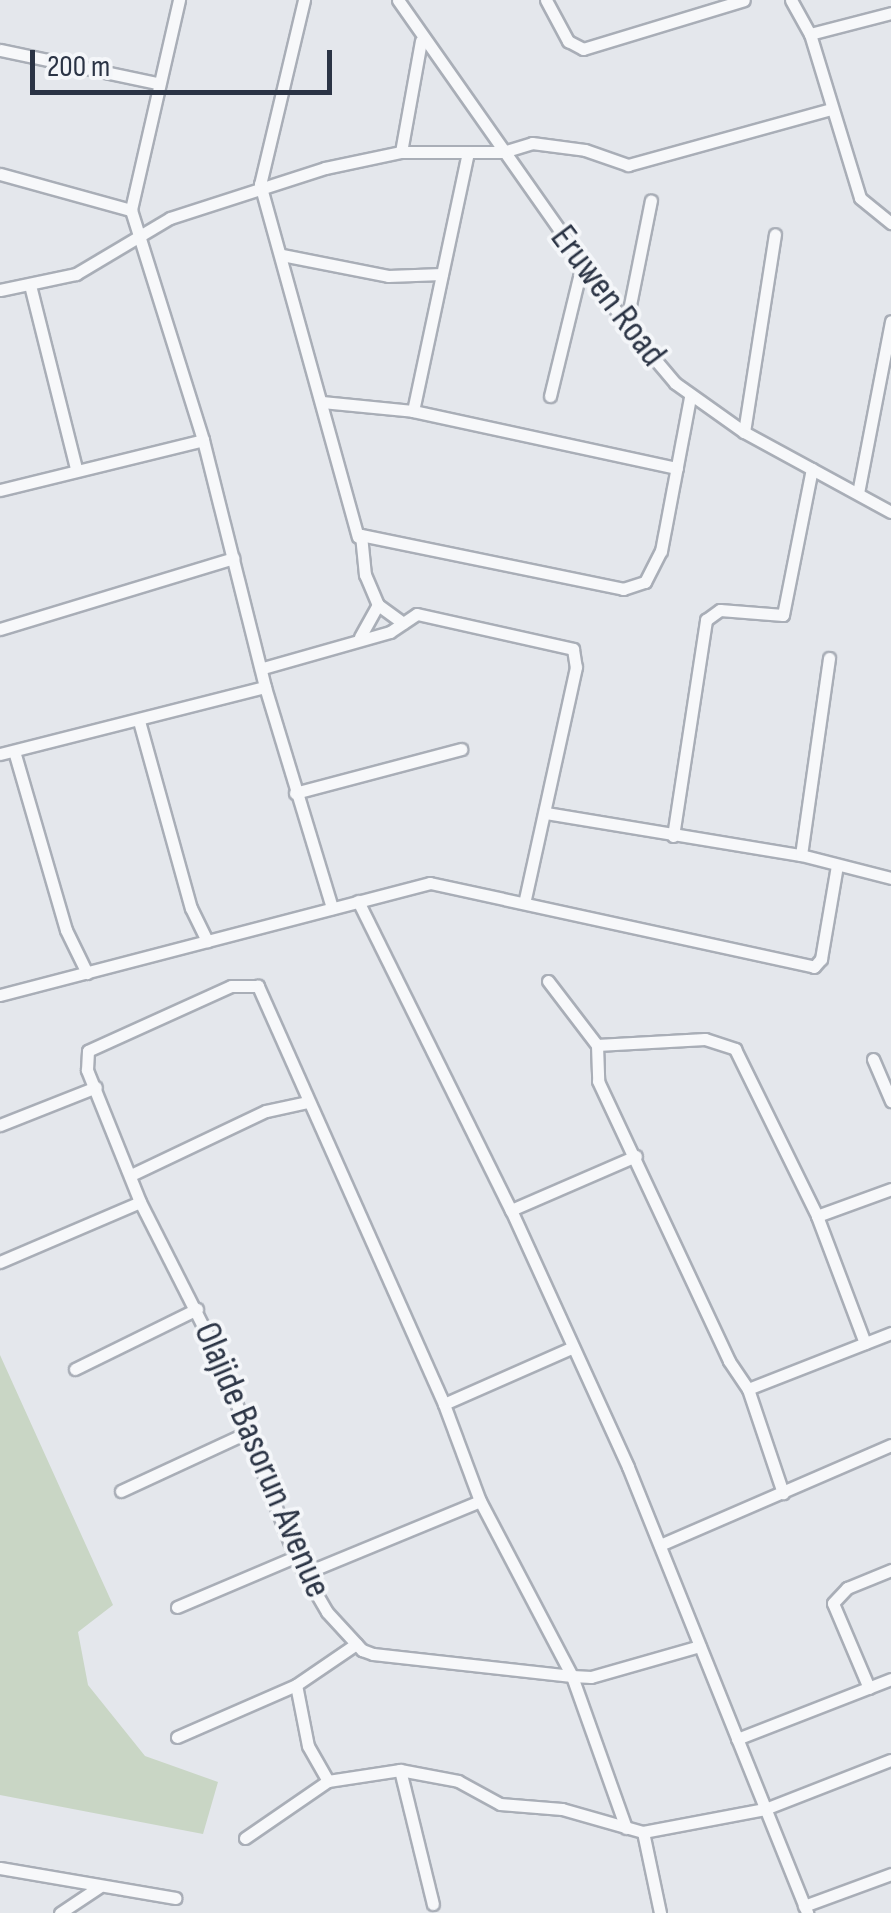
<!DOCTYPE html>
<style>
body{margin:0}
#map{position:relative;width:891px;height:1913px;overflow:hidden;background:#e4e7ec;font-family:"Sofia Sans Condensed",sans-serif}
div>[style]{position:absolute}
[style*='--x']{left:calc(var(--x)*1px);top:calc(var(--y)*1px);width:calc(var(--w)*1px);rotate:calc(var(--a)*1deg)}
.green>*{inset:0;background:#c9d6c5}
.roads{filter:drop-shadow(2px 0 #a9aeb7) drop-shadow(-2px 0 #a9aeb7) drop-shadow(0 2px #a9aeb7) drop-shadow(0 -2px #a9aeb7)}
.minor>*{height:11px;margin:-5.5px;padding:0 5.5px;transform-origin:5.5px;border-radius:5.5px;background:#f7f8fa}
span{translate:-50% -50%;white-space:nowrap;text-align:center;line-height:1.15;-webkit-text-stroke:8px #f4f6f9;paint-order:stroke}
.street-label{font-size:38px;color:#2b3445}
.scale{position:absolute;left:30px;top:50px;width:302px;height:45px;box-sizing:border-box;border:5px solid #2b3445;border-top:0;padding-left:12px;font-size:30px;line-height:35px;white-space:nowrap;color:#2b3445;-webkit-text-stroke:8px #f4f6f9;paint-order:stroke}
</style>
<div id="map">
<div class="green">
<div style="clip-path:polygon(0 1355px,113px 1605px,78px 1632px,88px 1685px,145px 1756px,218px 1782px,203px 1834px,0 1795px)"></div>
</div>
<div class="roads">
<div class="minor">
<div style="--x:179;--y:0;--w:215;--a:102.9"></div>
<div style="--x:131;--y:210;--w:241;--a:72.6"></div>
<div style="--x:203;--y:440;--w:255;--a:75.9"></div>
<div style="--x:265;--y:687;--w:231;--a:73.1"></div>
<div style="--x:304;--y:0;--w:189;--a:103.4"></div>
<div style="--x:260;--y:184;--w:366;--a:74.5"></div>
<div style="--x:398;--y:0;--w:397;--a:54.9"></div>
<div style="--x:626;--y:325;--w:76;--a:49.8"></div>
<div style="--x:675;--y:383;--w:85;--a:35.4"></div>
<div style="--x:744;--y:432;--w:167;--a:28.6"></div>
<div style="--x:546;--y:0;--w:47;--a:61.8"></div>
<div style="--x:568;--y:41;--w:17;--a:28"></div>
<div style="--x:583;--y:49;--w:168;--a:-16.9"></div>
<div style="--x:791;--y:0;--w:39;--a:61"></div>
<div style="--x:810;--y:34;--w:171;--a:73"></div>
<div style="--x:860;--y:198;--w:40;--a:39"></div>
<div style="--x:810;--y:34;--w:84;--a:-14.5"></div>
<div style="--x:0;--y:50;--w:160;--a:11.9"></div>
<div style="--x:401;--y:152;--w:113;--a:-79.8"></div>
<div style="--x:0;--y:174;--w:136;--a:15.4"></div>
<div style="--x:282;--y:255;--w:108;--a:11.2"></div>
<div style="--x:388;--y:276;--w:54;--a:-2.1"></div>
<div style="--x:30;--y:285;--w:189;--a:75.9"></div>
<div style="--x:0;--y:290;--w:78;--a:-11.9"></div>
<div style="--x:76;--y:274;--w:109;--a:-30.8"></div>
<div style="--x:170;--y:218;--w:163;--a:-17.9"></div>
<div style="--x:325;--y:168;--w:78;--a:-11.9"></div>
<div style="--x:401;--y:152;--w:102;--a:0"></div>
<div style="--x:503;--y:152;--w:30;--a:-17"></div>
<div style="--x:532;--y:143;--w:53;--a:7.5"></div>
<div style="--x:585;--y:150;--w:46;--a:19.2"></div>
<div style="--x:628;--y:165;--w:207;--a:-15.4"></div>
<div style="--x:626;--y:325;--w:127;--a:-78.7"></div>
<div style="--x:550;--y:396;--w:135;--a:-76.3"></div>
<div style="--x:322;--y:402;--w:91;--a:5.6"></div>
<div style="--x:413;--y:411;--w:270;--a:12.2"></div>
<div style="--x:413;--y:411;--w:264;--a:-78"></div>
<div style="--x:744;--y:432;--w:200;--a:-81.1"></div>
<div style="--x:0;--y:490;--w:209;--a:-13.8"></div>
<div style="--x:858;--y:493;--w:175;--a:-79.1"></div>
<div style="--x:403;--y:623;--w:31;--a:-144"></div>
<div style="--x:378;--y:605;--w:33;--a:-113"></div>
<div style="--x:365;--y:575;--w:40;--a:-95.7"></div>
<div style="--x:361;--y:535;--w:268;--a:11.6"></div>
<div style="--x:623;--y:589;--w:23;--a:-18"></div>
<div style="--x:645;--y:582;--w:35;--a:-63"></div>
<div style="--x:661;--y:551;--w:156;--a:-79.3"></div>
<div style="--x:0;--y:629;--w:244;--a:-16.9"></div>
<div style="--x:360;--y:637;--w:37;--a:-61"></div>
<div style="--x:263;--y:668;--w:132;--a:-15.8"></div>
<div style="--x:390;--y:632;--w:32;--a:-34"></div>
<div style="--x:417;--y:614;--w:160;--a:12.6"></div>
<div style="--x:573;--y:649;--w:18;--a:81"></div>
<div style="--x:576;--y:667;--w:238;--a:102.4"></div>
<div style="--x:139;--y:721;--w:194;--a:74.5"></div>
<div style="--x:191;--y:908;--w:37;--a:64"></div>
<div style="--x:14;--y:751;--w:186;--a:73.8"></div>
<div style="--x:66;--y:930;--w:48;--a:64"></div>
<div style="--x:0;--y:754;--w:273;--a:-14.2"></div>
<div style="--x:295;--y:793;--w:172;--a:-14.8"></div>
<div style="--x:546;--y:813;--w:258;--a:9.4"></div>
<div style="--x:801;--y:855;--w:93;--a:14.3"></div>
<div style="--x:673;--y:836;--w:219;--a:-81.3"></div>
<div style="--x:706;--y:620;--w:17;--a:-36"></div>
<div style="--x:720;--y:610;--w:63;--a:4.5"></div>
<div style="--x:783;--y:615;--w:149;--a:-78.8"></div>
<div style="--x:801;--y:855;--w:199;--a:-81.9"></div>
<div style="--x:358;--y:901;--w:345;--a:63.7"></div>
<div style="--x:511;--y:1210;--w:282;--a:65.5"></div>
<div style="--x:628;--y:1467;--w:481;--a:68.1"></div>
<div style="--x:548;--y:981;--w:81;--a:52.6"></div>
<div style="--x:597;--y:1045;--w:108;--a:-3.2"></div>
<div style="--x:705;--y:1039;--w:32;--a:18"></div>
<div style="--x:735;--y:1049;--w:186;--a:63.8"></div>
<div style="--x:817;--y:1216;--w:79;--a:-20"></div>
<div style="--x:0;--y:995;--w:444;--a:-14.6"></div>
<div style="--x:430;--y:883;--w:393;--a:12.3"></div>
<div style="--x:814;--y:967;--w:11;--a:-49"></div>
<div style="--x:821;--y:959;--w:95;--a:-80.3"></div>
<div style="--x:597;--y:1045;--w:36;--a:88"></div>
<div style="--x:598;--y:1081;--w:309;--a:64.9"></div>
<div style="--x:729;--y:1361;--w:34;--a:56"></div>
<div style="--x:748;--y:1389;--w:110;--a:71.4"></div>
<div style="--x:873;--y:1059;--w:46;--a:66.8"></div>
<div style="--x:0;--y:1125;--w:103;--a:-21.6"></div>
<div style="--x:131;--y:1175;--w:149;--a:-25.4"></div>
<div style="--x:266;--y:1111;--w:43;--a:-12.1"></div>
<div style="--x:511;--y:1210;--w:136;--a:-23.4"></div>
<div style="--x:817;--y:1216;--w:136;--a:69.3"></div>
<div style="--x:0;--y:1262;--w:152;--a:-23.2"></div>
<div style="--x:75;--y:1369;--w:136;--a:-26.2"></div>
<div style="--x:748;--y:1389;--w:154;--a:-21.4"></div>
<div style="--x:444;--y:1404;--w:141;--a:-23.8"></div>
<div style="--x:121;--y:1491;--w:142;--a:-24.9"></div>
<div style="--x:660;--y:1545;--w:252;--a:-23.4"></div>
<div style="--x:303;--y:1574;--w:191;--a:-22.4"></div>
<div style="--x:177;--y:1607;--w:128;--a:-23"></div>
<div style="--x:869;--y:1688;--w:92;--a:-113"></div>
<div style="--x:833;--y:1603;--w:21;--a:-47"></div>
<div style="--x:847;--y:1588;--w:48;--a:-22.2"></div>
<div style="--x:177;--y:1737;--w:130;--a:-23.6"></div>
<div style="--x:737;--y:1739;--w:165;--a:-21.3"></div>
<div style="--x:400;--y:1770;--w:138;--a:76.2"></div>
<div style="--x:328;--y:1781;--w:40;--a:-119.7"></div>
<div style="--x:308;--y:1746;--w:62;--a:-101.1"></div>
<div style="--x:296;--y:1685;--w:73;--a:-34.3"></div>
<div style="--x:626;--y:1828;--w:161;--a:-109.6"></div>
<div style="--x:572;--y:1676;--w:198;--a:-117.7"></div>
<div style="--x:480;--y:1501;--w:103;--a:-110.4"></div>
<div style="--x:444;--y:1404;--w:458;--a:-114"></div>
<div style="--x:258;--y:986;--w:27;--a:180"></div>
<div style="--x:231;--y:986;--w:157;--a:155.6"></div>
<div style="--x:88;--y:1051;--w:19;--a:93"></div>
<div style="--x:87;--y:1070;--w:142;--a:68.1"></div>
<div style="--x:140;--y:1202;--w:175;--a:63.1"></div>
<div style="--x:219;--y:1358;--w:213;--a:69.1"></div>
<div style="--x:295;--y:1557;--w:64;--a:59.8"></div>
<div style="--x:327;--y:1612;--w:52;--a:47.4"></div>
<div style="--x:362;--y:1650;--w:12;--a:20"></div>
<div style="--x:373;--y:1654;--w:200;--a:6.3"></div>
<div style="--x:572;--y:1676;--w:19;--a:3"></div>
<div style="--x:591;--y:1677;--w:113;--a:-15.9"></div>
<div style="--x:643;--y:1832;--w:83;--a:78.1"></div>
<div style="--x:245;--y:1838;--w:101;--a:-34.5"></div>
<div style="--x:328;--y:1781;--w:73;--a:-8.7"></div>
<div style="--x:400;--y:1770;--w:59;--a:10.7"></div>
<div style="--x:458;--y:1781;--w:48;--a:28.7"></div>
<div style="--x:500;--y:1804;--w:62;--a:4.6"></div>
<div style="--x:562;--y:1809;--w:84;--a:15.9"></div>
<div style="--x:643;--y:1832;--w:124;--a:-10.7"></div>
<div style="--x:765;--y:1809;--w:135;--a:-21.3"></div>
<div style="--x:0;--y:1868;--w:178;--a:9.7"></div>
<div style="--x:804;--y:1906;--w:93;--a:-20.2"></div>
<div style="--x:60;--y:1913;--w:47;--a:-33.7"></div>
</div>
</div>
<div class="street-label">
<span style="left:608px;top:296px;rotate:53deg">Eruwen Road</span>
<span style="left:262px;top:1460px;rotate:67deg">Olajide Basorun Avenue</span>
</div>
<div class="scale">200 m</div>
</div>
